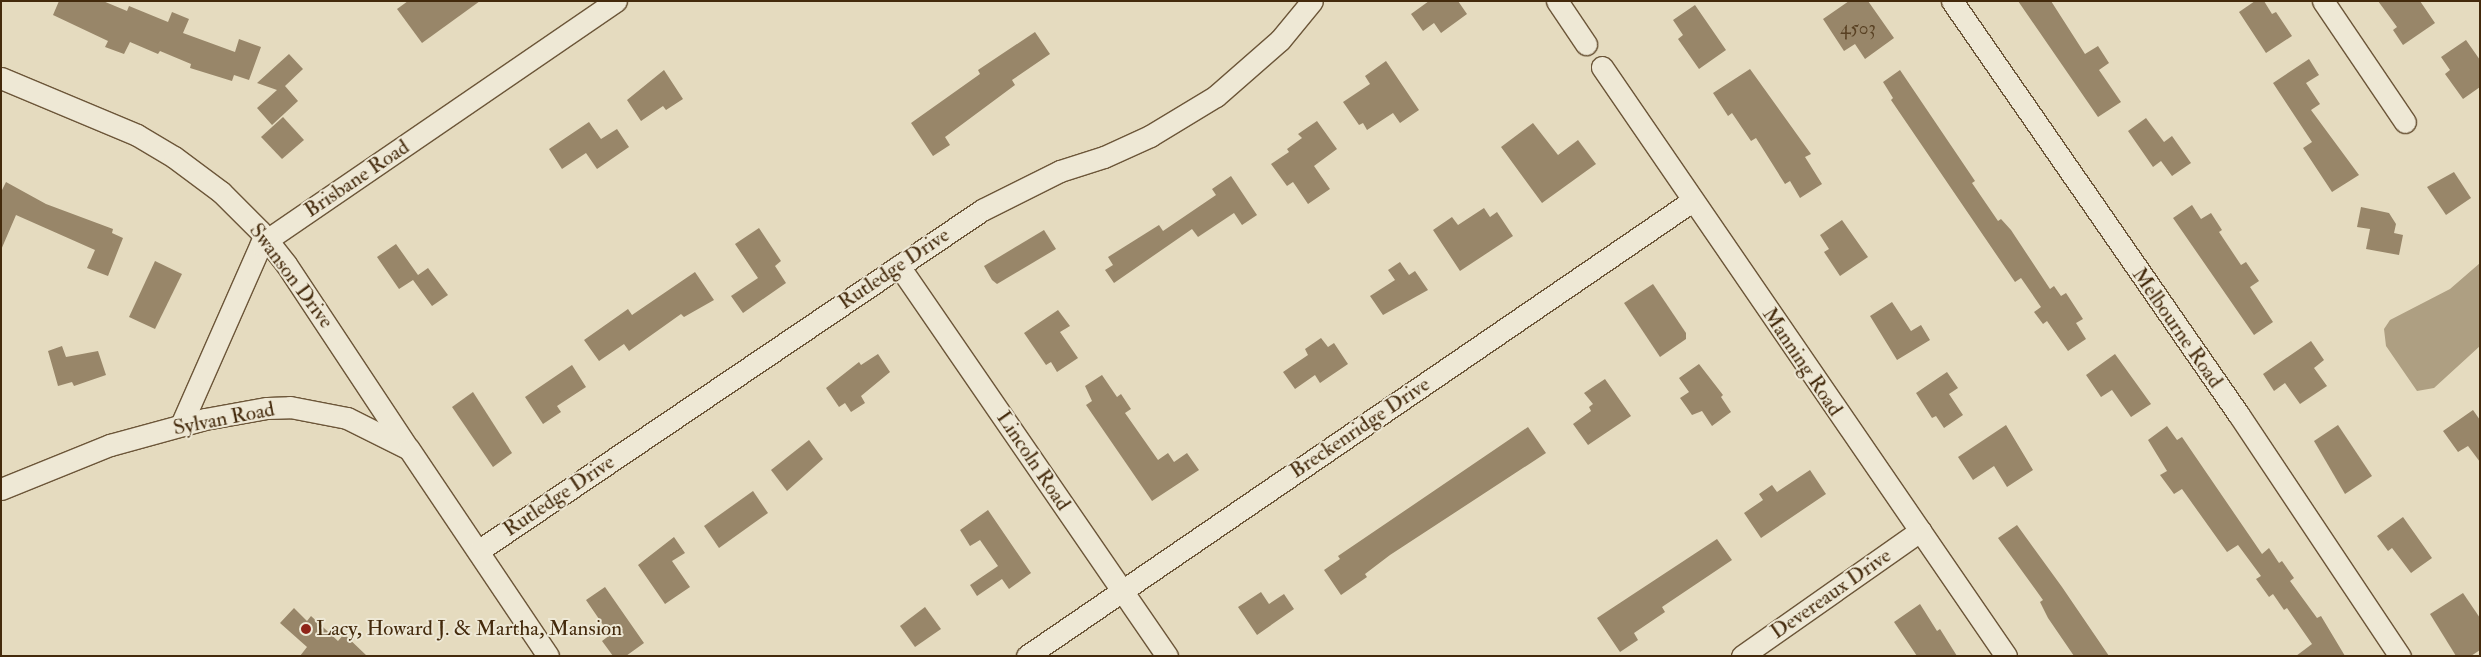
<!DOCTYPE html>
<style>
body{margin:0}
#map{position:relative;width:2481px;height:657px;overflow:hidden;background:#e5dbbf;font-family:"IM FELL Double Pica",serif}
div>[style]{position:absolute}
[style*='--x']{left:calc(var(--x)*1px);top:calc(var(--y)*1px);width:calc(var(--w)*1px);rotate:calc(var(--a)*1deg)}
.water>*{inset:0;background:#ae9f82}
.building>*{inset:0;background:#988669}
.roads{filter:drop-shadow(1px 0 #6c5639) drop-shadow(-1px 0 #6c5639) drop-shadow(0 1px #6c5639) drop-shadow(0 -1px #6c5639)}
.minor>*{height:21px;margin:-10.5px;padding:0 10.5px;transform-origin:10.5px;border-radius:10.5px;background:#eee8d5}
.dots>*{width:14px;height:14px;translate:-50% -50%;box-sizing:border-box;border:2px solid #eee8d5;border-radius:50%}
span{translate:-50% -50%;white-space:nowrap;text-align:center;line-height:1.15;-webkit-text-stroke:4px #eee8d5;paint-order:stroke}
.number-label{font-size:19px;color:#594123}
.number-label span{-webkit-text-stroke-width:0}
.street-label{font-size:21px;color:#442a0c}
.poi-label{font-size:21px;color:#442a0c}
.left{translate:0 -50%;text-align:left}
.frame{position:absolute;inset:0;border:2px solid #442a0c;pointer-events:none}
</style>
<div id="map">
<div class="water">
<div style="clip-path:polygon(2480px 263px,2480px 346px,2434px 388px,2417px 391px,2386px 346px,2384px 329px,2390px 320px,2450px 289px)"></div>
</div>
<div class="building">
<div style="clip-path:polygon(59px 1px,103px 1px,127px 11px,129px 6px,168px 22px,172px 12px,189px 19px,183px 33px,235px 52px,239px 39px,261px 47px,249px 80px,234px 75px,232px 81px,190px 68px,191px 64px,160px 51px,158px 54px,130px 42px,124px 54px,105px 47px,108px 41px,53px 15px)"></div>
<div style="clip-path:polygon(408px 1px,480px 1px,422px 43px,397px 9px)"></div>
<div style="clip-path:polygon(1429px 1px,1458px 1px,1467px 14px,1441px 33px,1434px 23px,1423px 31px,1411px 14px)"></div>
<div style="clip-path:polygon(1849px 1px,1868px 1px,1894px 38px,1865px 59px,1855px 44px,1844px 51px,1823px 19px)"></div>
<div style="clip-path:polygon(2018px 1px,2051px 1px,2085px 54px,2098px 46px,2109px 63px,2099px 70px,2121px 102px,2098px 117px)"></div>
<div style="clip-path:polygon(2255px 1px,2264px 1px,2272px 14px,2276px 12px,2292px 36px,2266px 53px,2239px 12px)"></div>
<div style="clip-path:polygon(2378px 1px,2420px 1px,2435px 23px,2403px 45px,2393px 30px,2397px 27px)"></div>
<div style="clip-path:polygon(1695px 5px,1726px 50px,1699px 69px,1678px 39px,1683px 35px,1673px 20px)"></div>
<div style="clip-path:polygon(1035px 32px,1050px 54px,1012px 80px,1015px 85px,945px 137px,950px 145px,933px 156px,911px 123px,980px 74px,978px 70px)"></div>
<div style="clip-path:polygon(2466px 40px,2480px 60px,2480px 87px,2463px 99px,2445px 74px,2450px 70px,2441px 57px)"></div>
<div style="clip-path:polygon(289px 54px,303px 69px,285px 86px,298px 101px,272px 125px,257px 108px,277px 90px,257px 83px)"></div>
<div style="clip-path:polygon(2309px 59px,2319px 75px,2306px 83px,2320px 104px,2311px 110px,2359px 175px,2332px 192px,2303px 148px,2312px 142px,2273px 83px)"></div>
<div style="clip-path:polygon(1386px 61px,1419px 110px,1400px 123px,1393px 113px,1367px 130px,1363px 123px,1359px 125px,1343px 102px,1370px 84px,1365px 76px)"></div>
<div style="clip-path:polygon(1750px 69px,1811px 154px,1805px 157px,1822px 184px,1800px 198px,1790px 181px,1785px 184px,1756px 138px,1751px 141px,1732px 113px,1728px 116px,1713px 93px)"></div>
<div style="clip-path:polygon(664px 70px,683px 99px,666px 110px,663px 106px,641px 121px,627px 100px)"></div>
<div style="clip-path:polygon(1900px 70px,1975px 181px,1972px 183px,1998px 221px,2001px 219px,2011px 230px,2050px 289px,2054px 286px,2061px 296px,2066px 293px,2083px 319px,2076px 323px,2086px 339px,2068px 351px,2047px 321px,2043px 324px,2034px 312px,2041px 307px,2021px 278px,2015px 282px,1891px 100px,1893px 98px,1883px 82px)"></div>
<div style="clip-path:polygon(283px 117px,304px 140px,282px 159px,261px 137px)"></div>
<div style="clip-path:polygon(2146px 118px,2164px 142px,2172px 136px,2191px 163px,2172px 176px,2161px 161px,2153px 167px,2128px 131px)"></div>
<div style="clip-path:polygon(1317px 121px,1337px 149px,1314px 166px,1330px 189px,1308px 204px,1293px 182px,1287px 186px,1271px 164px,1289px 152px,1287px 149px,1302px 138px,1298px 134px)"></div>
<div style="clip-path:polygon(589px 122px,601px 139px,617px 129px,629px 147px,597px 169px,586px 153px,562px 169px,549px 149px)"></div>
<div style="clip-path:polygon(1533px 123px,1558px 155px,1578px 140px,1596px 164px,1542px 203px,1501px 147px)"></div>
<div style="clip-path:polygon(2454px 172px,2471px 198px,2446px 215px,2427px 187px)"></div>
<div style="clip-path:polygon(1231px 176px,1257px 215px,1242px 225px,1234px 213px,1198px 237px,1192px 229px,1114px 283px,1105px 270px,1113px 265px,1108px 257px,1159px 225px,1163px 231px,1216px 195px,1212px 189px)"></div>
<div style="clip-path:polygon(6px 182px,46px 204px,113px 229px,112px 233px,123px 238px,108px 276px,87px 268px,95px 250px,16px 215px,1px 250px,1px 192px)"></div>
<div style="clip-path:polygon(2192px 205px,2201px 219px,2211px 213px,2222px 230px,2219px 232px,2241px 265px,2246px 262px,2259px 281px,2250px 287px,2273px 322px,2254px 335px,2173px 218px)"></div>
<div style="clip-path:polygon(2361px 207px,2389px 213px,2396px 224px,2394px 233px,2403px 235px,2399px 255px,2366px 249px,2370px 229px,2357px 227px)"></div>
<div style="clip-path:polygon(1484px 208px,1490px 217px,1497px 212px,1513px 236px,1460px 271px,1433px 230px,1452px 217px,1458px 225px)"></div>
<div style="clip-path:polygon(1842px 220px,1868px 257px,1840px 276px,1824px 252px,1829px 249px,1820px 235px)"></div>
<div style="clip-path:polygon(759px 228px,781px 261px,775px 266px,786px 283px,743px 313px,731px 296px,758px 278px,735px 244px)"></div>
<div style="clip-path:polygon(1044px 230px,1056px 249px,997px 284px,992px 280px,984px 266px)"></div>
<div style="clip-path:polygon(396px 244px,418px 275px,428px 268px,448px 295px,432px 306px,413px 280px,399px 289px,377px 257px)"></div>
<div style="clip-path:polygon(155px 261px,182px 274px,155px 329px,129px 317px)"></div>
<div style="clip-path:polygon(1400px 262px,1409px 275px,1415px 271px,1428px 290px,1383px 315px,1370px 296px,1395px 280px,1388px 270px)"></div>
<div style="clip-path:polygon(695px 272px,714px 300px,684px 317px,681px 314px,629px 351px,624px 344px,599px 361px,584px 340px,628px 309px,632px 315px)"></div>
<div style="clip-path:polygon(1653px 284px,1686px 333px,1686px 339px,1660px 357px,1624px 303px)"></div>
<div style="clip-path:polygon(1892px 302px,1911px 331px,1921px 325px,1930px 340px,1897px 360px,1870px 316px)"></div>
<div style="clip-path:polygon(1058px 310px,1070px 326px,1060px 332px,1078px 358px,1057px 372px,1051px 362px,1046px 365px,1024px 333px)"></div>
<div style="clip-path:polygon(1321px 338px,1328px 347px,1334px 343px,1348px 364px,1320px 383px,1315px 375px,1295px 389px,1283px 372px,1308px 355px,1305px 349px)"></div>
<div style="clip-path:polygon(2311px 341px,2324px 360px,2314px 368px,2327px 386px,2300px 404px,2285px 383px,2274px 391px,2263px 374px)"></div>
<div style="clip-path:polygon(62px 346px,66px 357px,98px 351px,106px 375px,74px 386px,72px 382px,58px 386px,48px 351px)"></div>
<div style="clip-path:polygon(878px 354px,890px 372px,861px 396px,865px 403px,851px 412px,845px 403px,839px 407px,826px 388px,859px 362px,861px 365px)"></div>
<div style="clip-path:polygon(2115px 354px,2151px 404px,2131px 417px,2112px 390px,2101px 397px,2086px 375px)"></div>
<div style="clip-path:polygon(1699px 364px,1723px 395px,1721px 397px,1731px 412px,1712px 426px,1702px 411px,1692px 415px,1680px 398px,1689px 392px,1679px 378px)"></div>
<div style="clip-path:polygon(572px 365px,586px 387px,557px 406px,561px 412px,543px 424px,525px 397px)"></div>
<div style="clip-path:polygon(1947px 372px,1958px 388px,1949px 394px,1963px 415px,1944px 428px,1936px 416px,1932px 418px,1916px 393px)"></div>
<div style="clip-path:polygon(1102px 375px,1117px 397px,1121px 394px,1131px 409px,1125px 413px,1158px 460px,1168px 453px,1174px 462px,1187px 453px,1199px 470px,1152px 501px,1086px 405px,1092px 401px,1085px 386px)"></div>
<div style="clip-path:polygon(1605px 379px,1631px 416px,1588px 445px,1573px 424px,1591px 411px,1589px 407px,1593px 404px,1584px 393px)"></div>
<div style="clip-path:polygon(473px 392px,512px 453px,493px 467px,452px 407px)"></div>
<div style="clip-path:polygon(2473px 410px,2480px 420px,2480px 462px,2468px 446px,2458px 452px,2443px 431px)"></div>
<div style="clip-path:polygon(2006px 425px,2033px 470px,2007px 487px,1994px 466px,1973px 480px,1958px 457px)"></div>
<div style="clip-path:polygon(2338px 425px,2372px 476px,2345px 494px,2314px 441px)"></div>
<div style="clip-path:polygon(2167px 426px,2177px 440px,2182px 437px,2262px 554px,2269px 548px,2279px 563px,2282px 561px,2294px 578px,2290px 581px,2317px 618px,2321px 616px,2345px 656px,2296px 656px,2312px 644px,2287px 608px,2284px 610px,2273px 594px,2269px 597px,2256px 579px,2261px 576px,2238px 545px,2227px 552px,2182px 489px,2174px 494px,2160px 475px,2167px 471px,2148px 440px)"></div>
<div style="clip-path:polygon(1528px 427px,1546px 453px,1390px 555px,1365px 574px,1367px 577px,1341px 595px,1324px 570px,1340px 559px,1338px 556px)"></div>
<div style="clip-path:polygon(809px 440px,823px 459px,787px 491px,771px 470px)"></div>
<div style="clip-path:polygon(1810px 470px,1826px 494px,1761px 538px,1744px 513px,1763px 500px,1759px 494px,1772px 485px,1777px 492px)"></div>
<div style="clip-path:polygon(753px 491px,768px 513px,719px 548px,704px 526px)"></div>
<div style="clip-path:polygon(988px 510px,1031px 573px,1009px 589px,1002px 579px,977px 596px,970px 585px,998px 566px,980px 540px,970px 546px,960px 530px)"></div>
<div style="clip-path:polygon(2403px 517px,2432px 558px,2411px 573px,2392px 548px,2388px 551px,2377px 536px)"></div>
<div style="clip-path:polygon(2017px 525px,2062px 587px,2109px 656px,2074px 656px,2048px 618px,2040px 602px,2043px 600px,1998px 538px)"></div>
<div style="clip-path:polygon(674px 537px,685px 553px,672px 561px,690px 587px,665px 604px,638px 565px)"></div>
<div style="clip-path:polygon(1717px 539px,1732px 560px,1662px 607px,1665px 612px,1634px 633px,1638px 640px,1620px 652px,1597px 618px)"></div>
<div style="clip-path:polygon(605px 587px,644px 643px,626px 656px,613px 656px,602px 641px,610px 635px,586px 600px)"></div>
<div style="clip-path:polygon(1261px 592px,1269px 604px,1284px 594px,1294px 609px,1257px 635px,1238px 607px)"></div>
<div style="clip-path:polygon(2463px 593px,2480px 618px,2480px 650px,2471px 656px,2456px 656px,2430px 614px)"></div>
<div style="clip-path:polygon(1920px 604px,1937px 631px,1940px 629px,1957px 656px,1917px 656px,1894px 622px)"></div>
<div style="clip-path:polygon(925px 607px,941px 629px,915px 647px,900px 626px)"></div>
<div style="clip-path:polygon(294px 608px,307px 621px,311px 616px,338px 641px,344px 634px,367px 656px,300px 656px,307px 647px,280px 623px)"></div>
</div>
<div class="roads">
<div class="minor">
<div style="--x:1557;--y:1;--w:52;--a:56"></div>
<div style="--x:1952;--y:1;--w:504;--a:55.27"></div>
<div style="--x:2239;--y:415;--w:290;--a:56.3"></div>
<div style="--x:2323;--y:1;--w:146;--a:55.9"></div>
<div style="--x:1602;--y:67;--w:714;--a:55.55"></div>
<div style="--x:1;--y:78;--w:147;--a:22.7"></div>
<div style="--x:137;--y:135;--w:43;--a:30.7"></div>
<div style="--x:174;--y:157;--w:59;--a:36.7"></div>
<div style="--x:221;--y:192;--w:55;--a:45"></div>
<div style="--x:260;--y:231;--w:42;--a:51.8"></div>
<div style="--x:286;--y:264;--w:221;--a:56.5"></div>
<div style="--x:899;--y:266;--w:473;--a:55.5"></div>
<div style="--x:181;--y:425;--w:198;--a:-66.2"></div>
<div style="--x:261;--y:244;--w:430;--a:-34.4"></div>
<div style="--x:1;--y:489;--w:118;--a:-22"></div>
<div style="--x:110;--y:445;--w:98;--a:-15.3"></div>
<div style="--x:205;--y:419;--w:63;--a:-10.1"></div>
<div style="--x:267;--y:408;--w:23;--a:-2"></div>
<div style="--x:290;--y:407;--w:58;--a:10.9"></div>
<div style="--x:347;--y:418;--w:69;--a:26.6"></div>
<div style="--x:409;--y:449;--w:249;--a:56.1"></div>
<div style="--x:478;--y:551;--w:609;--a:-34.08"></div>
<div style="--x:982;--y:210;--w:87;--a:-26.6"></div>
<div style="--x:1060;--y:171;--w:46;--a:-17.7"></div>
<div style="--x:1104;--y:157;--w:51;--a:-24.5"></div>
<div style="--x:1150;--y:136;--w:77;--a:-31.2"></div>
<div style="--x:1216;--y:96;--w:85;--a:-41.2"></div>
<div style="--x:1280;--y:40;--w:50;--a:-50.6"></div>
<div style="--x:1027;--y:656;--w:806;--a:-34.38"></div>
<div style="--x:1742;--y:656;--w:218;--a:-35.1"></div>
</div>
</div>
<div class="dots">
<div style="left:306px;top:629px;background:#8f2418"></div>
</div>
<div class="number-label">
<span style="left:1858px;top:29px">4503</span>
</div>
<div class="street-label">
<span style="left:357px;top:179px;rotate:-34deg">Brisbane Road</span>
<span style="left:894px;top:269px;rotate:-34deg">Rutledge Drive</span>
<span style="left:291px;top:276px;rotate:53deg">Swanson Drive</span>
<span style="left:2177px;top:328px;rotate:55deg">Melbourne Road</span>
<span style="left:1802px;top:362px;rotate:56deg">Manning Road</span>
<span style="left:224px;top:419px;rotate:-11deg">Sylvan Road</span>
<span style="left:1360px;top:428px;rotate:-34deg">Breckenridge Drive</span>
<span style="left:1033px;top:461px;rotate:56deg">Lincoln Road</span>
<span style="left:559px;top:496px;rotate:-34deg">Rutledge Drive</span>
<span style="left:1831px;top:594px;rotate:-35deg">Devereaux Drive</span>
</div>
<div class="poi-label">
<span class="left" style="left:316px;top:629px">Lacy, Howard J. &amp; Martha, Mansion</span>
</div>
<div class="frame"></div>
</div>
